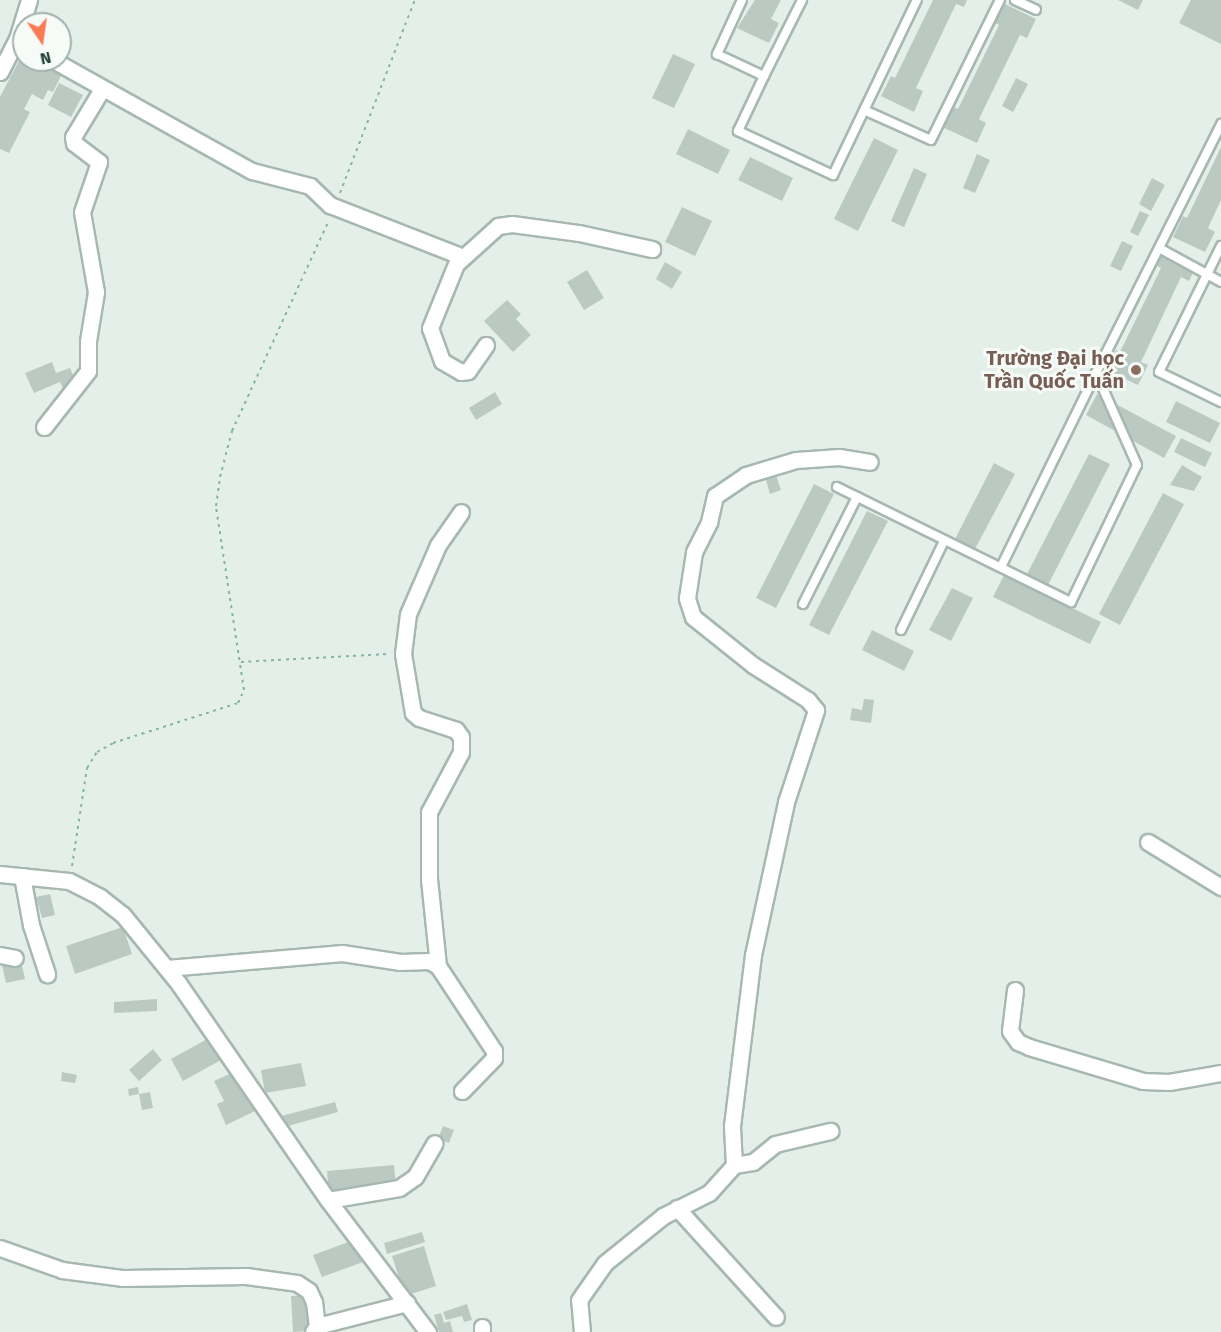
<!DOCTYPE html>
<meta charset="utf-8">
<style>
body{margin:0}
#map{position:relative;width:1221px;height:1332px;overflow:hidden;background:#e5efea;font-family:"Fira Sans",sans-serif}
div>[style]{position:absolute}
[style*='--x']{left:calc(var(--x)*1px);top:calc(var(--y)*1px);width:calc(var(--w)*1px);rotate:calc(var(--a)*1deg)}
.building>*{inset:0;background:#bacac3}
.path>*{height:2px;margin-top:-1px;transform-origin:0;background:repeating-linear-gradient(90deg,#83b5a4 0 3px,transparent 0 7.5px)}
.roads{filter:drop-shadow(2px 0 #a7b8b1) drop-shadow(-2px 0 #a7b8b1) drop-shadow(0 2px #a7b8b1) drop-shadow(0 -2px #a7b8b1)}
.lane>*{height:8px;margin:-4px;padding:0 4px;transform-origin:4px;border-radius:4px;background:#fff}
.street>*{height:15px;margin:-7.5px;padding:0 7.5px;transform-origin:7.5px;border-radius:7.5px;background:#fff}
.dots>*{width:16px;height:16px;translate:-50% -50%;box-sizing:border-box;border:3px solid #f6fbf8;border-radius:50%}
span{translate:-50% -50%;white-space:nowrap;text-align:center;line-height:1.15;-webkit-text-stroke:6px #f6fbf8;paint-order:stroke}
.education-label{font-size:20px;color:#785e54;font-weight:700}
.right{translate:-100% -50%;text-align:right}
.north{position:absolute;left:12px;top:12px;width:60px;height:60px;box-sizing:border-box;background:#f6fbf8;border:2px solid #a1b1ac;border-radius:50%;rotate:167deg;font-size:16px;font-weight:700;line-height:24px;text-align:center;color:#224339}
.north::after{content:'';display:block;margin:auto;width:21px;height:27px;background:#fb7b57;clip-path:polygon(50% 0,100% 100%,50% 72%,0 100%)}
</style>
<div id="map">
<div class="building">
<div style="clip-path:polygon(755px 0,781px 0,771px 19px,779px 23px,769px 43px,737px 28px)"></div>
<div style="clip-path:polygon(933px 0,967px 0,964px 7px,956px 4px,916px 88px,923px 91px,914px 112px,881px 96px,891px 76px,895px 78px)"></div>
<div style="clip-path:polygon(1118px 0,1143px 0,1138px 10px)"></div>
<div style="clip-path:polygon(1191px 0,1221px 0,1221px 44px,1179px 23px)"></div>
<div style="clip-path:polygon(1005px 4px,1036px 19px,1027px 38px,1020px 35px,979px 119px,986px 123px,977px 143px,944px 128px,954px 107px,958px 109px,999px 25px,995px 23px)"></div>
<div style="clip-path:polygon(24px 51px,24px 60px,40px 60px,63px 72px,53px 92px,48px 90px,43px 100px,32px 94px,24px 109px,30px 112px,9px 153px,0 149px,0 97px)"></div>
<div style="clip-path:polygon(673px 54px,695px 64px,674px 108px,652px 98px)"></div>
<div style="clip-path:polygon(1016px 78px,1028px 84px,1013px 112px,1002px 106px)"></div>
<div style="clip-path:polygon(59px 83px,83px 95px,71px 117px,48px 105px)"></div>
<div style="clip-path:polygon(688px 129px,730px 150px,718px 174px,676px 154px)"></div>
<div style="clip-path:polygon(874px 138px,898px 150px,858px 231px,834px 219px)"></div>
<div style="clip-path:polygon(1221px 147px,1221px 200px,1208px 228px,1215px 232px,1205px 252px,1173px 237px,1183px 216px,1187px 218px)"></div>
<div style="clip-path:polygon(977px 154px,990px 160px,975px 193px,963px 188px)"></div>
<div style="clip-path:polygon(750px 157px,793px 178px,782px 201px,738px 180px)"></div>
<div style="clip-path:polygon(914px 168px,927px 174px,904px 227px,891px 221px)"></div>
<div style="clip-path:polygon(1152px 178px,1165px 185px,1151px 211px,1139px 204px)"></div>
<div style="clip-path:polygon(682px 207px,712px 221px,695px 256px,665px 242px)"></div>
<div style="clip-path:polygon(1140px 211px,1149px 215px,1138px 236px,1130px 232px)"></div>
<div style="clip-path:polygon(1122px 241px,1133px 246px,1121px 271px,1110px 266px)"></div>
<div style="clip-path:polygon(1166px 247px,1198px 262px,1189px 281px,1181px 277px,1141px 362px,1148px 365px,1138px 385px,1106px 370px,1116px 350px,1120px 352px,1161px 268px,1157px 266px)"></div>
<div style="clip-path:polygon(665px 262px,682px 272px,672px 289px,656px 279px)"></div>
<div style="clip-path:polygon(587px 270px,604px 298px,584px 310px,567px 282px)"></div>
<div style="clip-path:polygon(507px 300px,521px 314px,516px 319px,531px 335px,513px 352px,484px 321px)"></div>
<div style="clip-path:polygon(52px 362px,56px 373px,70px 368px,76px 382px,63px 388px,60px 382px,34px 393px,25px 373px)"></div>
<div style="clip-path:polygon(495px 392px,502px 404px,476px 420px,469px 408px)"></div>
<div style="clip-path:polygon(1097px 394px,1176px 436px,1164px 458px,1086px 415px)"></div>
<div style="clip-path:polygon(1176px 401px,1220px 423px,1210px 443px,1166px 422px)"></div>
<div style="clip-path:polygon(1181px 438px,1212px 453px,1205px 467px,1174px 452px)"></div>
<div style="clip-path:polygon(1089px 454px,1110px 464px,1047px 587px,1026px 576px)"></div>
<div style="clip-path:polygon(994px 463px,1015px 474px,975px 549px,955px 539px)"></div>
<div style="clip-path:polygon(1182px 465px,1202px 477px,1194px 491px,1170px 485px)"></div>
<div style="clip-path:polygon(773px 466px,781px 490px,770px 494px,763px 470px)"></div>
<div style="clip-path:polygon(814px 484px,834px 494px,776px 608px,756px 598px)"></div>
<div style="clip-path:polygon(1163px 493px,1184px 504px,1120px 625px,1099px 614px)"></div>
<div style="clip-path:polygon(867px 511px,888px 521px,829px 635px,809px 625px)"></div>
<div style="clip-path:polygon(1004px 575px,1101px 622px,1090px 644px,993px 597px)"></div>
<div style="clip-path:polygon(952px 588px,973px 598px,951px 641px,929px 630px)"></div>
<div style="clip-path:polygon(872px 630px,914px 651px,904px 671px,862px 650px)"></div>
<div style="clip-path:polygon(864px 699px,874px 700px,871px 723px,850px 720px,852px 708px,862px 710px)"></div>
<div style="clip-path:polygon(50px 894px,55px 915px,42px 918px,36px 897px)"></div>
<div style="clip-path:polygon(123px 927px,132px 954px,75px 974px,66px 946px)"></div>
<div style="clip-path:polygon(21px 961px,25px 979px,6px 983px,2px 965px)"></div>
<div style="clip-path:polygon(157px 999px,157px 1011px,114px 1013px,114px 1002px)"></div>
<div style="clip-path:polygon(209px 1038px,221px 1060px,183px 1081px,171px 1059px)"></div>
<div style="clip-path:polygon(153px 1049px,162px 1060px,139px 1081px,129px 1070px)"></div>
<div style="clip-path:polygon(301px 1063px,306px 1086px,265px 1093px,261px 1070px)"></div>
<div style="clip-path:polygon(62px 1072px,77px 1075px,75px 1083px,61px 1081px)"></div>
<div style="clip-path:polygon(234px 1072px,257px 1110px,226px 1125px,217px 1104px,224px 1101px,214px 1081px)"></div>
<div style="clip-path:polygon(138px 1087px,139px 1094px,150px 1092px,153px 1108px,142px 1110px,139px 1094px,129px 1096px,128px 1089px)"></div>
<div style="clip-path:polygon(335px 1102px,338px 1112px,284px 1127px,281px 1116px)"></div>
<div style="clip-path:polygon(443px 1126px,454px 1130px,449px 1143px,438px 1139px)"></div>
<div style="clip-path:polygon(394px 1165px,396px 1187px,329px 1193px,327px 1171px)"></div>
<div style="clip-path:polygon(422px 1232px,425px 1242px,387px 1254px,384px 1243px)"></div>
<div style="clip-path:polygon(354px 1240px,363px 1262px,322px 1277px,313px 1255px)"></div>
<div style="clip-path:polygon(424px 1246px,436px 1286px,405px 1296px,392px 1256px)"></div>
<div style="clip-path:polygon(291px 1296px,308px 1296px,309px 1331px,293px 1332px)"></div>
<div style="clip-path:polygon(467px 1304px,472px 1320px,464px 1322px,462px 1316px,446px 1320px,443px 1312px)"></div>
<div style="clip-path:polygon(441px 1313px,444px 1323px,450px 1321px,453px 1332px,439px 1332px,434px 1315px)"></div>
</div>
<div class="path">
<div style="--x:340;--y:193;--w:207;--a:-68.8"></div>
<div style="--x:241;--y:662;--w:147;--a:-3.1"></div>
<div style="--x:72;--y:866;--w:99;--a:-81.3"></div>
<div style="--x:87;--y:768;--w:19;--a:-58"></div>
<div style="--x:97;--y:752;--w:18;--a:-29"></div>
<div style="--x:113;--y:743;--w:131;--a:-17.7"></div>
<div style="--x:238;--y:703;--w:14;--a:-65"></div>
<div style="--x:244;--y:690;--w:186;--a:-98.7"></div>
<div style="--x:216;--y:506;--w:29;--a:-82"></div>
<div style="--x:220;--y:477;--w:48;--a:-75.4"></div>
<div style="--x:232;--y:431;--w:232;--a:-65.3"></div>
</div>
<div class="roads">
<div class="lane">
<div style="--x:742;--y:0;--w:60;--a:114.8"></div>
<div style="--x:717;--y:54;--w:52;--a:25.1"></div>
<div style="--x:764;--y:76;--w:61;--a:115.3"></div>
<div style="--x:738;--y:131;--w:105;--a:24.9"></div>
<div style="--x:833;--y:175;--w:194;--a:-64.4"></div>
<div style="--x:1015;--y:0;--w:23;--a:25"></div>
<div style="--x:764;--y:76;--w:85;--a:-63.4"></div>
<div style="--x:864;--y:110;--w:73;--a:24.1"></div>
<div style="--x:931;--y:140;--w:156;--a:-63.8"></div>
<div style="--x:1221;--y:246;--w:140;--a:116.2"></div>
<div style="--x:1159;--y:372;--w:69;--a:25.8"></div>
<div style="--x:1159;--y:248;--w:71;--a:28.7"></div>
<div style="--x:837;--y:487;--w:261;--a:26.2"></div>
<div style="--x:1071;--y:602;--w:152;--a:-64.3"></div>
<div style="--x:1137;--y:465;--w:101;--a:-114"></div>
<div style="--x:1096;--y:373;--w:279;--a:-63.3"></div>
<div style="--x:1001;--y:567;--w:216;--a:-63.9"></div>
<div style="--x:803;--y:604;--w:120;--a:-63.2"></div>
<div style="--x:901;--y:630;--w:99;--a:-64.2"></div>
</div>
<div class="street">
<div style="--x:53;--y:60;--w:228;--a:29.2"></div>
<div style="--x:252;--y:171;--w:60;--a:14.5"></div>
<div style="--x:310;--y:186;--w:28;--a:44"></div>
<div style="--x:330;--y:205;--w:141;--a:21.3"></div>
<div style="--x:0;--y:72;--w:37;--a:-63"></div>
<div style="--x:17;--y:39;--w:41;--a:-72.9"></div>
<div style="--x:486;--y:345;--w:32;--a:125"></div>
<div style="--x:468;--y:371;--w:7;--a:172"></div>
<div style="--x:461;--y:372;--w:22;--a:-150"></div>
<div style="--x:442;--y:361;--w:35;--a:-110"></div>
<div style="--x:430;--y:328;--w:69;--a:-67.9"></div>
<div style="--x:456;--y:264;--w:57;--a:-42.1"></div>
<div style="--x:498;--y:226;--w:14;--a:-8"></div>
<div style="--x:512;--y:224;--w:68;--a:7.7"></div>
<div style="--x:579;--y:233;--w:75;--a:12.4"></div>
<div style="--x:44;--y:427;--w:71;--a:-51.8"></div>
<div style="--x:88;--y:371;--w:30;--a:-90"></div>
<div style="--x:88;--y:341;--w:50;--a:-80.7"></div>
<div style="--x:96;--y:292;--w:81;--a:-99.9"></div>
<div style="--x:82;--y:212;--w:53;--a:-71.2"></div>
<div style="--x:99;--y:162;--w:31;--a:-143"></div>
<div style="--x:74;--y:143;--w:6;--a:-99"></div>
<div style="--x:73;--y:137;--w:56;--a:-58.9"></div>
<div style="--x:1148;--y:842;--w:86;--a:31.7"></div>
<div style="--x:0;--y:874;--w:69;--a:5.8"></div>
<div style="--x:69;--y:881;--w:35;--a:27"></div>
<div style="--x:100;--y:897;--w:29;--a:38"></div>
<div style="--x:123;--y:915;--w:89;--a:50.9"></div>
<div style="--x:179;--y:984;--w:262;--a:55.4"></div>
<div style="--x:328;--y:1200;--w:166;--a:52.9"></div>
<div style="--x:22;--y:876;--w:50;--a:79.6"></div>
<div style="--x:31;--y:925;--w:52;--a:71.9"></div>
<div style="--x:0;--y:955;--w:15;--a:11"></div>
<div style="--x:438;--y:966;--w:87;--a:-95.9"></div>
<div style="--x:429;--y:879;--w:67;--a:-90"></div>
<div style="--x:429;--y:812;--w:68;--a:-61.9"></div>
<div style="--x:461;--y:752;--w:15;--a:-90"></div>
<div style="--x:461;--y:737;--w:9;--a:-126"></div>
<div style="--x:456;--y:730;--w:39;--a:-162"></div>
<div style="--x:419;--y:718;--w:8;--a:-140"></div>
<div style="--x:413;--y:713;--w:60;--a:-99.6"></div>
<div style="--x:403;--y:654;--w:40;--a:-82.9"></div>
<div style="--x:408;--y:614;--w:75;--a:-66.5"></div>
<div style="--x:438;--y:545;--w:40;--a:-55.1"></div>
<div style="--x:167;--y:968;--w:176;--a:-4.9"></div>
<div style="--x:342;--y:953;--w:59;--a:8.8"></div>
<div style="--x:400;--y:962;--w:29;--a:-2"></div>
<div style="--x:429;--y:961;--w:10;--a:29"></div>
<div style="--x:438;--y:966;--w:102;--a:56.6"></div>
<div style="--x:494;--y:1051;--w:7;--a:90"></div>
<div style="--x:494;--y:1058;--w:46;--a:134.1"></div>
<div style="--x:1015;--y:990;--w:41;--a:97"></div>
<div style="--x:1010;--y:1031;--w:14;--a:54"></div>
<div style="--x:1018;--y:1042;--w:12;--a:24"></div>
<div style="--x:1029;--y:1047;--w:119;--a:16.6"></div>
<div style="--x:1143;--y:1081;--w:26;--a:2"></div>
<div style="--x:1169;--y:1082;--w:53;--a:-9.8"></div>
<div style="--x:734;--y:1165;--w:19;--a:-9"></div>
<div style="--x:753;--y:1162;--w:28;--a:-39"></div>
<div style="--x:775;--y:1144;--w:57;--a:-13.3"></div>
<div style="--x:328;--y:1200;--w:72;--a:-9.6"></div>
<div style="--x:399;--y:1188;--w:19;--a:-35"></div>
<div style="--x:415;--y:1177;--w:39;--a:-60"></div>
<div style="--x:677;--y:1208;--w:147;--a:47.8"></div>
<div style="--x:0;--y:1248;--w:66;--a:19.5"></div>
<div style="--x:62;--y:1270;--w:62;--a:7.5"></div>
<div style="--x:123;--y:1278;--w:123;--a:-0.9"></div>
<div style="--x:246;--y:1276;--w:51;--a:7.8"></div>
<div style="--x:297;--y:1283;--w:14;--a:34"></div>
<div style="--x:309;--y:1291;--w:12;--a:66"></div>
<div style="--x:314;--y:1302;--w:24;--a:83"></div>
<div style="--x:317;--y:1326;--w:7;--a:124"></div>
<div style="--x:317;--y:1326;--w:93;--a:-14.3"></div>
<div style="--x:482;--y:1332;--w:5;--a:-90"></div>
<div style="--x:582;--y:1332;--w:32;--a:-95"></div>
<div style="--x:579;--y:1300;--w:45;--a:-54.9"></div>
<div style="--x:605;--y:1263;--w:75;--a:-39"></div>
<div style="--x:663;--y:1216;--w:51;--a:-26.6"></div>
<div style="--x:709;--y:1193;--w:38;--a:-48"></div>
<div style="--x:734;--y:1165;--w:39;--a:-93"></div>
<div style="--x:732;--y:1126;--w:172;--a:-83"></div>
<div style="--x:753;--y:955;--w:157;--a:-77.8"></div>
<div style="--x:786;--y:802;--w:97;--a:-71.9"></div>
<div style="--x:816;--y:710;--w:13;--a:-129"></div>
<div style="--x:808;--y:700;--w:65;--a:-147.5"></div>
<div style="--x:753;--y:665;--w:77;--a:-141.3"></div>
<div style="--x:693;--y:617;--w:20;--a:-108"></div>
<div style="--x:687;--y:598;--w:47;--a:-81.3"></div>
<div style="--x:694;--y:552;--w:34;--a:-63"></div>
<div style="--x:709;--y:522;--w:27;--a:-77"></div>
<div style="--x:715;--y:496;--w:37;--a:-34"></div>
<div style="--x:746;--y:475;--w:52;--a:-16.7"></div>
<div style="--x:796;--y:460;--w:43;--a:-4"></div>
<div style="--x:839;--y:457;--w:31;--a:9"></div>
</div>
</div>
<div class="dots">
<div style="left:1136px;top:370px;background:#8d6e63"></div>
</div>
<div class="education-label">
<span class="right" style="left:1124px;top:370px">Trường Đại học<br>Trần Quốc Tuấn</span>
</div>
<div class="north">N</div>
</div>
